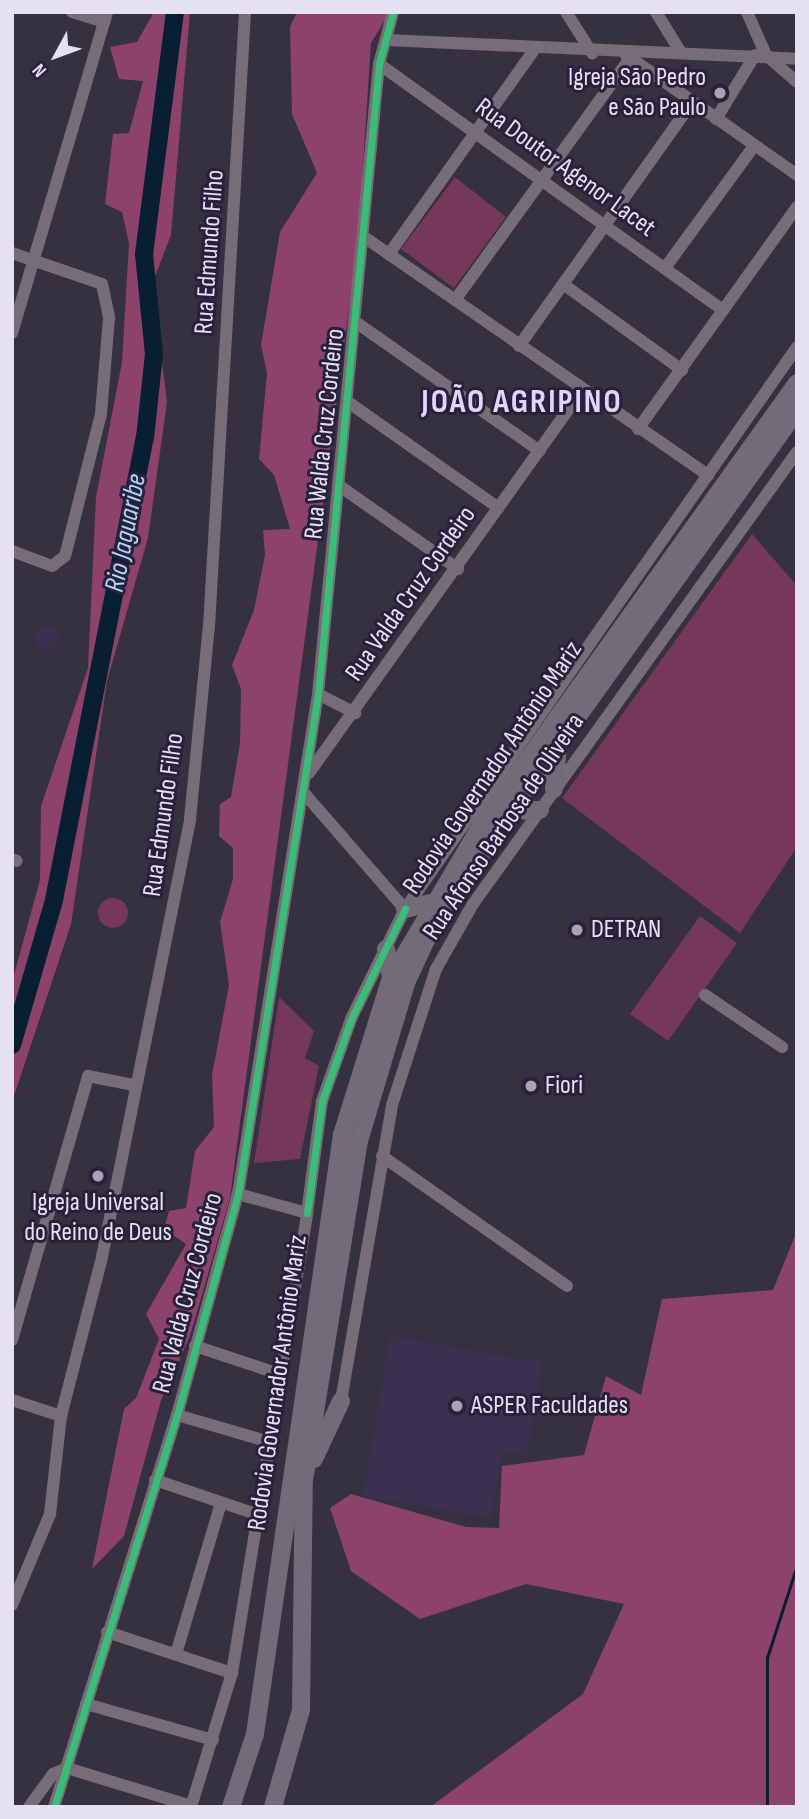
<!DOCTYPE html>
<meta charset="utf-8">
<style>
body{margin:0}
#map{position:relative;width:809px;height:1819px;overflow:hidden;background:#363141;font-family:"Sofia Sans Condensed",sans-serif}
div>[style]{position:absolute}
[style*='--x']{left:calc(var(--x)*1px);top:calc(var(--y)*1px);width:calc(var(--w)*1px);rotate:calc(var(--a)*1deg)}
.built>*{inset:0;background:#3a3150}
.round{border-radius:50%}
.green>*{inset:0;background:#75375a}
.forest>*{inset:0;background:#8c426b}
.stream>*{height:2.5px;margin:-1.25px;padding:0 1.25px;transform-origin:1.25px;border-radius:1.25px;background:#081f32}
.river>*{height:18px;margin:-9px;padding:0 9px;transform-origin:9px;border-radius:9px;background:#081f32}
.minor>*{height:12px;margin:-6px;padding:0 6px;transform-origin:6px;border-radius:6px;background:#776d79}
.highway>*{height:18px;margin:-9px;padding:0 9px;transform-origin:9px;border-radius:9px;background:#736b79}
.cycleway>*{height:7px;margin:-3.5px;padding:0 3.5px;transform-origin:3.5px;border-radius:3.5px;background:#3abd76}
.dots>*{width:19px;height:19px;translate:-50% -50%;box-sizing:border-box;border:4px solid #29213c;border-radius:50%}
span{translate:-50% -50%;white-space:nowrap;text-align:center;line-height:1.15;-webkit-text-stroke:6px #29213c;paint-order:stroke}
.poi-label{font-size:26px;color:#e5e1f3}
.right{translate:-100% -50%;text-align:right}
.left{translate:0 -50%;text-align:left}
.street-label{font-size:26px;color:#e5e1f3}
.water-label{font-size:28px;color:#aed5f6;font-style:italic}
.district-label{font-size:33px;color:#dfd6f9;font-weight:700;letter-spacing:2px}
.frame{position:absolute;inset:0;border:14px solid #e5e1f3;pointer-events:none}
.north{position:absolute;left:21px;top:21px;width:70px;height:70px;-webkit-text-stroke:5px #29213c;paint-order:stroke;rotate:229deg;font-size:19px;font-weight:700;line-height:28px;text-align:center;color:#e5e1f3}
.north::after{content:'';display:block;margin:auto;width:24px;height:32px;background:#e5e1f3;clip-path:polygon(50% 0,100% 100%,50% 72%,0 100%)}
</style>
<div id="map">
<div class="built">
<div class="round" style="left:35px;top:626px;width:24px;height:24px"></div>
<div style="clip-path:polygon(390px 1336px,542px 1363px,527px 1455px,502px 1451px,491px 1518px,363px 1496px)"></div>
</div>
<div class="green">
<div style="clip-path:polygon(455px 177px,506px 217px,454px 288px,401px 249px)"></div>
<div style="clip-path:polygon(752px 534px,797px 586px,797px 847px,740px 933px,562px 798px)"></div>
<div class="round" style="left:98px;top:898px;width:30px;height:30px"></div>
<div style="clip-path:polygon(700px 916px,737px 943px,668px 1041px,630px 1014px)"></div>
<div style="clip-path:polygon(279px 997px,314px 1031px,305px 1058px,319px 1066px,300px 1159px,254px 1163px)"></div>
</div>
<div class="forest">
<div style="clip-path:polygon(154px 12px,190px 12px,171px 235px,152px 284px,167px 402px,148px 538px,107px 681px,71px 924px,12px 1102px,12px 982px,40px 880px,41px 806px,88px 668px,96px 497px,122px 362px,129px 243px,122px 212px,105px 204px,113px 134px,129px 133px,143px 81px,119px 79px,110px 47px,137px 42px)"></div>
<div style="clip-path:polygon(297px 12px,390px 12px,371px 43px,358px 241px,230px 1198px,190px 1336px,161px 1400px,124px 1536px,92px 1569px,124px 1409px,136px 1398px,159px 1339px,146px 1314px,186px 1244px,164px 1229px,169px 1211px,186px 1208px,195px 1151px,214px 1127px,212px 1075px,229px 985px,220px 922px,233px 879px,233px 848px,219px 836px,220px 804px,231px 797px,240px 743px,241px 689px,232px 665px,254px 610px,265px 555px,263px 530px,290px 529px,274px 475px,259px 459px,267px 373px,261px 345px,280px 232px,317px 173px,292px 114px,290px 27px)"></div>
<div style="clip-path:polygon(797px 1231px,797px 1807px,430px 1807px,583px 1694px,624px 1604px,526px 1584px,420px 1619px,351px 1571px,330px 1508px,351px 1494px,466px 1527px,499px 1528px,502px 1466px,584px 1455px,606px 1376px,641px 1395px,662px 1299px,773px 1290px)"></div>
</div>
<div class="stream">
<div style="--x:767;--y:1807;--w:149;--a:-90"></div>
<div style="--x:767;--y:1658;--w:98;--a:-72.1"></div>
</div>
<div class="river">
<div style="--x:12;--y:1045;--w:151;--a:-73.8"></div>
<div style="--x:54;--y:900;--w:471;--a:-78.9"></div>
<div style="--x:145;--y:438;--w:84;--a:-83.9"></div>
<div style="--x:154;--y:354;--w:100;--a:-95.7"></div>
<div style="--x:144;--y:254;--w:244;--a:-82.7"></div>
</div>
<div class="minor">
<div style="--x:72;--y:12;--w:34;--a:17"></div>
<div style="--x:566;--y:12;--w:49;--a:57.6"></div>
<div style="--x:656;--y:12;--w:48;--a:58.6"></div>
<div style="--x:747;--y:12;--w:47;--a:66.2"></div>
<div style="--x:766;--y:55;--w:41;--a:41.1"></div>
<div style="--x:386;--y:40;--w:411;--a:2.6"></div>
<div style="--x:625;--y:54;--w:210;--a:35.1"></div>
<div style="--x:379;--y:64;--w:423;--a:35.6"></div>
<div style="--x:716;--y:119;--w:75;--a:-58.6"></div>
<div style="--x:367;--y:239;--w:415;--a:34.7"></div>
<div style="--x:12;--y:253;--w:95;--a:19"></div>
<div style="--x:102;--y:284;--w:35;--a:78"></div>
<div style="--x:109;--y:318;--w:96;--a:94.8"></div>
<div style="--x:101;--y:414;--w:146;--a:104.2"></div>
<div style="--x:65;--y:556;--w:16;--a:142"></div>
<div style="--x:52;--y:566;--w:43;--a:-159.4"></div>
<div style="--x:389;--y:254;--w:249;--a:-54.6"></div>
<div style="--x:665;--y:268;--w:151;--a:-53.9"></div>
<div style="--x:563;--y:284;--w:147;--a:35.9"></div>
<div style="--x:455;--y:300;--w:299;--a:-54.1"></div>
<div style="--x:357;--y:323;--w:223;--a:35"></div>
<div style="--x:12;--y:333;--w:335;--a:-73.5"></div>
<div style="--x:519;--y:346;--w:298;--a:-54.6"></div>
<div style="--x:348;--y:402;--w:184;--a:35.1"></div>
<div style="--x:638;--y:429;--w:273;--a:-54.4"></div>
<div style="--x:341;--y:487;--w:143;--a:35"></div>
<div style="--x:318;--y:694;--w:42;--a:27.2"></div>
<div style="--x:309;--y:773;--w:469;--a:-54.5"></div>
<div style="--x:304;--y:793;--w:154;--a:49"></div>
<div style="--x:12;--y:859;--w:5;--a:22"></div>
<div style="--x:705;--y:995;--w:93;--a:34"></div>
<div style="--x:382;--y:1156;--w:226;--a:35.1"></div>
<div style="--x:307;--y:1213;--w:113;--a:-82.4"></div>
<div style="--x:322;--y:1101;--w:87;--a:-70.5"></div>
<div style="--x:351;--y:1019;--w:123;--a:-63.9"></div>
<div style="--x:405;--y:909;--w:685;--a:-55.1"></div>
<div style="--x:12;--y:1340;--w:275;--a:-73.9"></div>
<div style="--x:88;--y:1076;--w:47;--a:11.1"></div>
<div style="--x:195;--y:1346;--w:85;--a:18.4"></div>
<div style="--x:12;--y:1400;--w:52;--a:18.1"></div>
<div style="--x:341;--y:1401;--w:300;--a:-80.2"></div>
<div style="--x:392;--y:1105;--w:143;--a:-72.1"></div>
<div style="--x:436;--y:969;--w:75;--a:-60.4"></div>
<div style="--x:473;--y:904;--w:556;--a:-54.37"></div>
<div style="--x:177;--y:1415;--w:93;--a:16.3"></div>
<div style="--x:155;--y:1480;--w:103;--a:18.6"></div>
<div style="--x:12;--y:1605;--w:99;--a:-67.3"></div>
<div style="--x:50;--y:1514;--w:99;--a:-83.6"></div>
<div style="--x:61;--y:1416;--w:164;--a:-75.5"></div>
<div style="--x:102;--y:1257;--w:447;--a:-78.6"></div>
<div style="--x:190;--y:819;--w:194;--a:-84.4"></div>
<div style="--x:209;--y:626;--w:615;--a:-86.64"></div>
<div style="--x:107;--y:1632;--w:132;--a:18.2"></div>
<div style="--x:176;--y:1654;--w:158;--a:-73.4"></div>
<div style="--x:86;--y:1704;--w:132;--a:15.8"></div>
<div style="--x:67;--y:1768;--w:130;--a:17"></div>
<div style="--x:29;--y:1807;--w:41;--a:-54"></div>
<div style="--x:53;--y:1774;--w:15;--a:-23"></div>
<div style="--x:54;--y:1807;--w:411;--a:-72.6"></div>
<div style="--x:177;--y:1415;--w:229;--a:-74.6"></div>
<div style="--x:238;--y:1194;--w:506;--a:-80.91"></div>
<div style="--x:318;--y:694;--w:633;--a:-84.47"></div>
<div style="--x:379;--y:64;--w:54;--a:-74.9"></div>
<div style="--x:191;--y:1807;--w:140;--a:-73"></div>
<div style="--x:232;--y:1673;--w:466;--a:-80.7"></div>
<div style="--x:307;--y:1213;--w:72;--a:-164.6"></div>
</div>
<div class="highway">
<div style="--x:554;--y:789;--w:42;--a:-84.6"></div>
<div style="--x:510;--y:811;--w:30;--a:-2"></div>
<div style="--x:405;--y:909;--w:27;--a:-13"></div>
<div style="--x:386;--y:949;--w:29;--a:80"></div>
<div style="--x:314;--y:1459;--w:64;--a:-65"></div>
<div style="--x:231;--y:1807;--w:77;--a:-71.8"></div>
<div style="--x:255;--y:1734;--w:605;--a:-81.74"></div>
<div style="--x:342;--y:1135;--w:164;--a:-72.7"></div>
<div style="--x:391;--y:978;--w:185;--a:-59.4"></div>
<div style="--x:485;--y:819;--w:536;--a:-54.41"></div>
<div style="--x:273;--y:1807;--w:101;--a:-73.9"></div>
<div style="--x:301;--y:1710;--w:230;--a:-89.3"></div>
<div style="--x:304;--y:1480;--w:343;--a:-80.8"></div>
<div style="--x:359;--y:1141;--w:165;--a:-73.4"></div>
<div style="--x:406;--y:983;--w:47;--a:-65.1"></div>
<div style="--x:426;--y:940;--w:154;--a:-56.9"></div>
<div style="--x:510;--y:811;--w:493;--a:-54.4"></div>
</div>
<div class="cycleway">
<div style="--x:307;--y:1213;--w:113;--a:-82.4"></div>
<div style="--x:322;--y:1101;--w:87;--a:-70.5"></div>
<div style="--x:351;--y:1019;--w:123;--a:-63.9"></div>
<div style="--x:54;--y:1807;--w:411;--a:-72.6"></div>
<div style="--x:177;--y:1415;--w:229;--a:-74.6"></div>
<div style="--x:238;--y:1194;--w:506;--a:-80.91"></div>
<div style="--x:318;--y:694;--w:633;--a:-84.47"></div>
<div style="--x:379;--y:64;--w:54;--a:-74.9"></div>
</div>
<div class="dots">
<div style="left:720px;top:93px;background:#a8a3b5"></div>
<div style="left:577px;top:930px;background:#a8a3b5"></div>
<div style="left:531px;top:1086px;background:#a8a3b5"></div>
<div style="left:98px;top:1176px;background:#a8a3b5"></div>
<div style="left:457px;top:1406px;background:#a8a3b5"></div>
</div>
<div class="poi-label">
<span class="right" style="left:706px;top:93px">Igreja São Pedro<br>e São Paulo</span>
<span class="left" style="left:591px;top:930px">DETRAN</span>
<span class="left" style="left:545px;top:1086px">Fiori</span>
<span style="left:98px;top:1218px">Igreja Universal<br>do Reino de Deus</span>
<span class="left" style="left:471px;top:1406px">ASPER Faculdades</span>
</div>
<div class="street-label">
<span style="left:565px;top:168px;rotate:36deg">Rua Doutor Agenor Lacet</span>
<span style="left:210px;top:252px;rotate:-86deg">Rua Edmundo Filho</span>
<span style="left:325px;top:434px;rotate:-84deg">Rua Walda Cruz Cordeiro</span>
<span style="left:411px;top:594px;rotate:-55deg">Rua Valda Cruz Cordeiro</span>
<span style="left:493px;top:768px;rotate:-56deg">Rodovia Governador Antônio Mariz</span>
<span style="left:164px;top:815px;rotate:-82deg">Rua Edmundo Filho</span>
<span style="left:504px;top:827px;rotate:-56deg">Rua Afonso Barbosa de Oliveira</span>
<span style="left:188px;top:1293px;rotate:-75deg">Rua Valda Cruz Cordeiro</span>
<span style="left:278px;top:1383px;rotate:-82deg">Rodovia Governador Antônio Mariz</span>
</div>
<div class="water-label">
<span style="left:126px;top:533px;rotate:-79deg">Rio Jaguaribe</span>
</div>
<div class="district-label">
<span style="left:522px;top:403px">JOÃO AGRIPINO</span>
</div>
<div class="frame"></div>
<div class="north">N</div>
</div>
